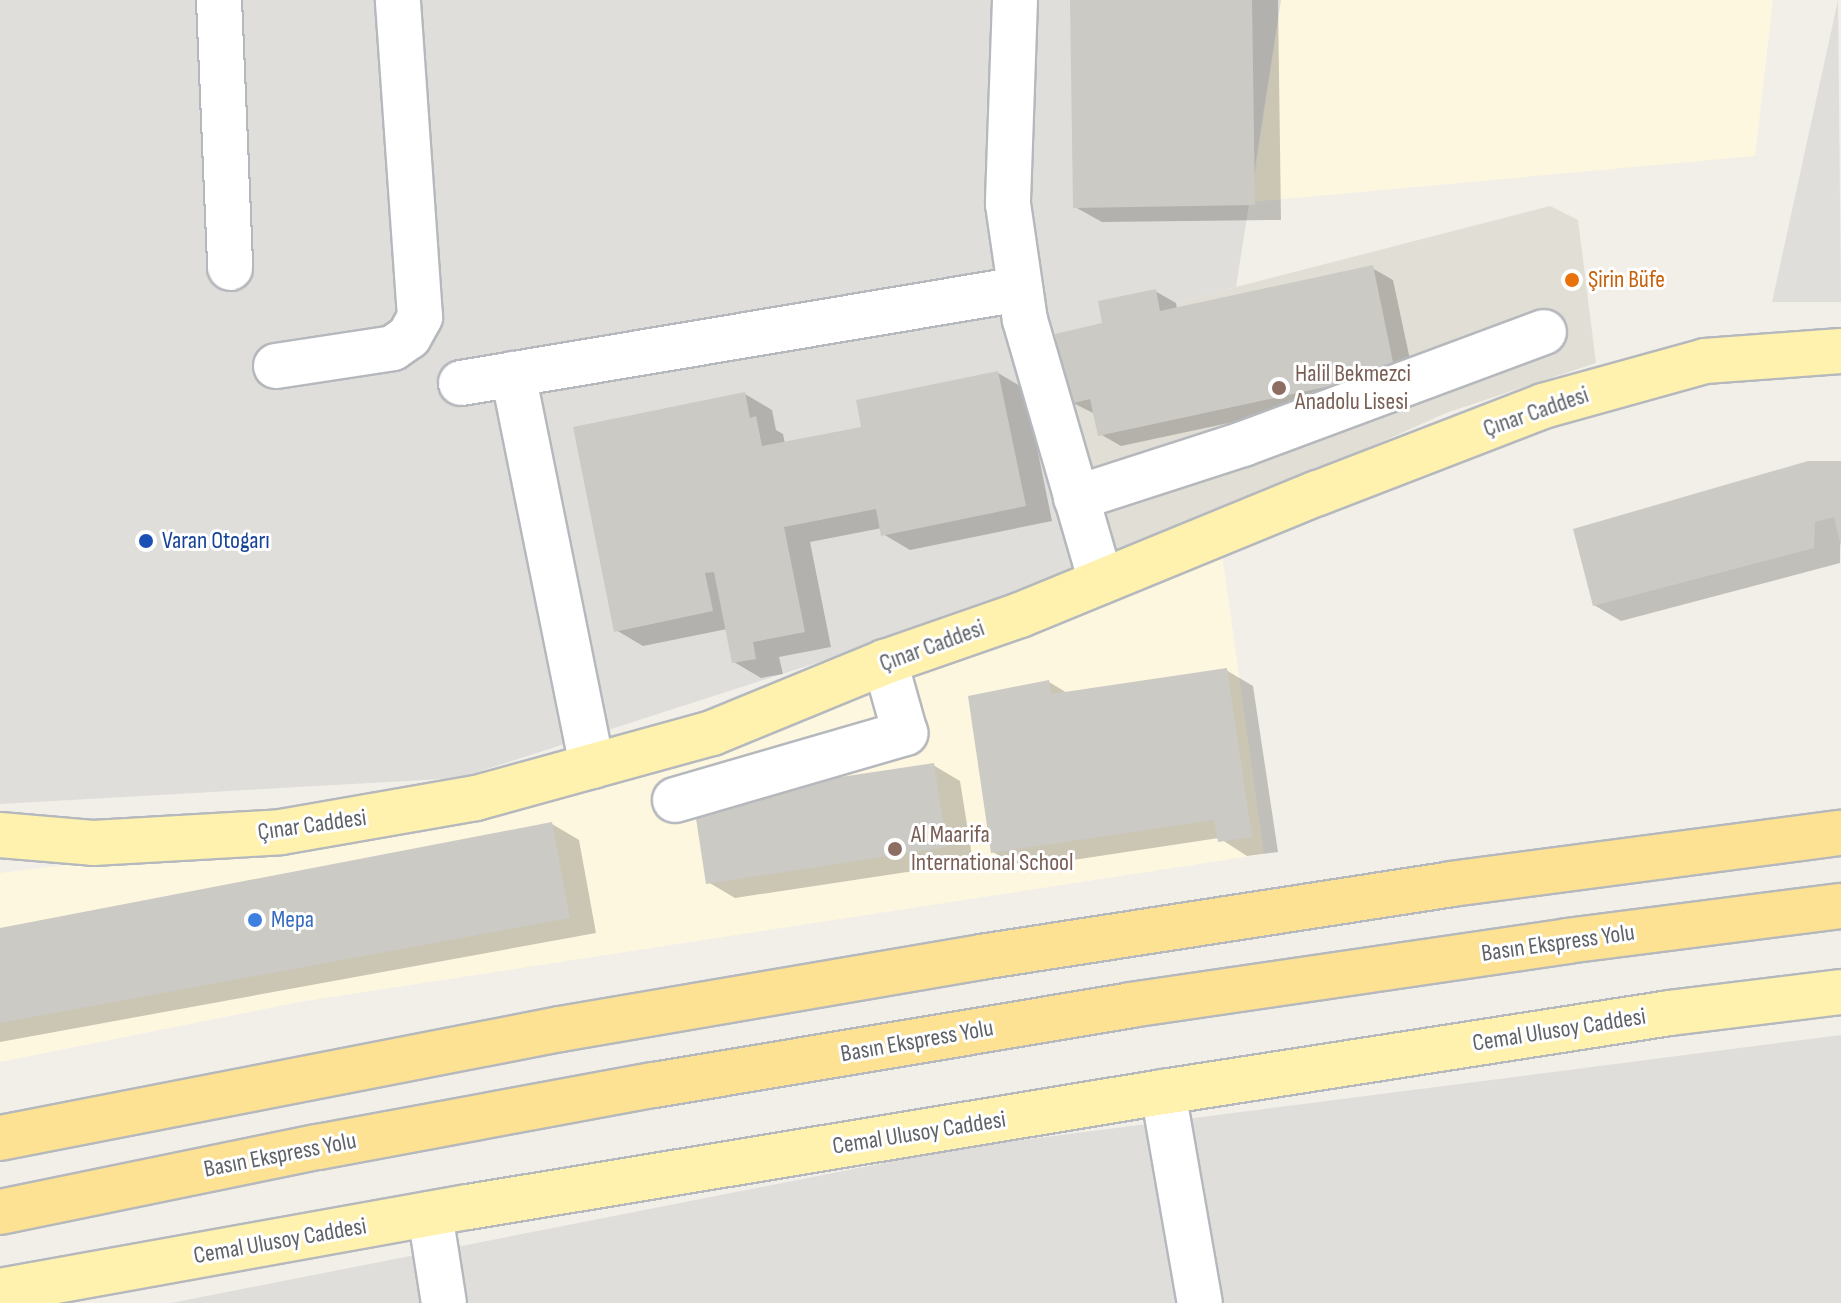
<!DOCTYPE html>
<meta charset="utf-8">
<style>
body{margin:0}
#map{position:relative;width:1841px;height:1303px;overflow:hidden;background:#f1efe8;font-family:"Sofia Sans Condensed",sans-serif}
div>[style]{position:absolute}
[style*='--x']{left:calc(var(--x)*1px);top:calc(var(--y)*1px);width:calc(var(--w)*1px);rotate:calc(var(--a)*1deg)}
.commercial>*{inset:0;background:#fef7e0}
.industrial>*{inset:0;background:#e0deda}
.education>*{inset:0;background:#e1ded6}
.shadow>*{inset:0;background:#0003}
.building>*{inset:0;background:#cccac5}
.roads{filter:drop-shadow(2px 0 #b5b8bc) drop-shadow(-2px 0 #b5b8bc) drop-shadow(0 2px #b5b8bc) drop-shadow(0 -2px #b5b8bc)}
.minor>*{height:44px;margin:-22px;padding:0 22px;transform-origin:22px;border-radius:22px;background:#fff}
.major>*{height:44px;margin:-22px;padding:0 22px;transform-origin:22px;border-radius:22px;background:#fff2af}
.highway>*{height:44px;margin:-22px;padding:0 22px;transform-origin:22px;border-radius:22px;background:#fde293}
.dots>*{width:22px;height:22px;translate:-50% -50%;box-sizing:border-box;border:4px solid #fff;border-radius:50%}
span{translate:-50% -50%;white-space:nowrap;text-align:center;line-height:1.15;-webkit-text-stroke:6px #fff;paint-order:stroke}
.food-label{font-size:24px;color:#c56008}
.left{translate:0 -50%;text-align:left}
.education-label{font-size:24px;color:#785e54}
.street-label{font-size:24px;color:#5f6368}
.transit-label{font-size:24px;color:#164399}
.shop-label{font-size:24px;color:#366cbe}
</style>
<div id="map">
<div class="commercial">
<div style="clip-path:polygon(1281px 0,1773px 0,1755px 156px,1251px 202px)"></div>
<div style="clip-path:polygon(1222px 554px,1264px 854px,299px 1002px,0 1062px,0 873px,471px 815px)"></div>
</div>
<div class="industrial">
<div style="clip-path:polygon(0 0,1281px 0,1236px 287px,1028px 345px,1080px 578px,459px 778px,0 804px)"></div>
<div style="clip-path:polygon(1838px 0,1841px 302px,1772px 302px)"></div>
<div style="clip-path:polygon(1841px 1035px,1841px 1303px,171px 1303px,960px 1148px)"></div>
</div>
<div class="education">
<div style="clip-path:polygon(1550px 206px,1578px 220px,1596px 363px,1446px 413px,1080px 578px,1028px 345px,1236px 287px)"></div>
</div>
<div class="shadow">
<div style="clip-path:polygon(1072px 0,1278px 0,1281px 220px,1102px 222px,1075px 207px)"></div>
<div style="clip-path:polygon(1372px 268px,1393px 280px,1415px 383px,1121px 446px,1100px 434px,1095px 414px,1071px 402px,1105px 325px,1155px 291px,1176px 303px,1177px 309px)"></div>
<div style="clip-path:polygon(998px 373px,1025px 389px,1052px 521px,910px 550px,883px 534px,882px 528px,810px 542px,831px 647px,779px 657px,783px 674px,761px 678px,734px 662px,727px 629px,643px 646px,616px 630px,745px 394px,772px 410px,776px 430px,783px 434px,785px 444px,863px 428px)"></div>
<div style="clip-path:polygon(1841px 463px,1840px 563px,1621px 621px,1594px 605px)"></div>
<div style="clip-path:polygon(1226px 670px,1253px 686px,1278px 852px,1247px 856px,1219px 838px,1020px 868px,993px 852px,1049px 682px,1069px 694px)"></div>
<div style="clip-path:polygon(933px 765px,960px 781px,973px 862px,735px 898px,708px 882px)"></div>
<div style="clip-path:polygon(552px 824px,579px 840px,596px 933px,0 1042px,0 930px)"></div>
</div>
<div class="building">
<div style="clip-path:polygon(1070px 0,1252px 0,1255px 205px,1073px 208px)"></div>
<div style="clip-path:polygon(1373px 265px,1395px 372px,1098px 436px,1090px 399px,1070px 404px,1055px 334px,1102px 323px,1098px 301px,1156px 289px,1160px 311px)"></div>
<div style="clip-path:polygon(998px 371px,1026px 506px,881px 536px,876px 509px,784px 527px,805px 632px,753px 642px,756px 659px,732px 663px,714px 572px,705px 573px,713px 611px,614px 632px,573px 427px,745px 392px,750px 418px,756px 416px,762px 446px,861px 427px,856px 400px)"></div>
<div style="clip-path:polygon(1808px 461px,1841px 461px,1841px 546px,1834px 517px,1815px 522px,1814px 548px,1593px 606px,1573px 529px)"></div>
<div style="clip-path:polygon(1227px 668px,1252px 837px,1218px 842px,1214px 820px,991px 853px,968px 696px,1049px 680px,1051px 694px)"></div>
<div style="clip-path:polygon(934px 763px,947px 847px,706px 884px,693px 799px)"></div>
<div style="clip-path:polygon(552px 822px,570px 918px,0 1023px,0 928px)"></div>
</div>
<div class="roads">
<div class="minor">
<div style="--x:219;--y:0;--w:268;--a:87.6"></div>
<div style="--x:1015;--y:0;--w:204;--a:92"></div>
<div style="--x:1008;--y:204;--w:117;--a:81.7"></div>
<div style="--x:1025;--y:320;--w:272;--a:73.8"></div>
<div style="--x:276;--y:366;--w:118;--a:-8.7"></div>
<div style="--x:393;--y:348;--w:19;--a:-35"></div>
<div style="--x:409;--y:337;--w:23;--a:-61"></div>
<div style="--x:420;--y:317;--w:318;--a:-94"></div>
<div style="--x:513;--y:374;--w:400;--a:78.6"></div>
<div style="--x:461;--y:383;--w:567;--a:-9.55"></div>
<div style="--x:1076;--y:498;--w:176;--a:-17.9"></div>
<div style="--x:1243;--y:444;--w:321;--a:-20.4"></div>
<div style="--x:675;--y:800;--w:240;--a:-16.2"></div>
<div style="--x:905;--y:733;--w:74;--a:-105.7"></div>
<div style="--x:1163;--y:1092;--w:214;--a:80.1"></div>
<div style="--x:430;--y:1214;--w:90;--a:81.1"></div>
</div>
<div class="major">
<div style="--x:0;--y:835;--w:93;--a:4.9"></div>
<div style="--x:93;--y:843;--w:188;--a:-3.3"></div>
<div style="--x:281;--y:832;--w:198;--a:-9.9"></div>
<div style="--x:476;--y:798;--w:245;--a:-15.4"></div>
<div style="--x:712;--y:733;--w:187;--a:-22.3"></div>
<div style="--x:885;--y:662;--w:143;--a:-19.2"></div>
<div style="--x:1020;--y:615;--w:322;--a:-22.3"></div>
<div style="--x:1318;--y:493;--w:241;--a:-21.1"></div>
<div style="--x:1543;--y:406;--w:168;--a:-15.5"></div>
<div style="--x:1705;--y:361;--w:136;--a:-4.2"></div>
<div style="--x:0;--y:1291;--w:475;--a:-10.2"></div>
<div style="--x:468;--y:1207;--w:704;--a:-9.4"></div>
<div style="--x:1163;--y:1092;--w:513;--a:-8.86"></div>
<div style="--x:1670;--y:1013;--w:172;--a:-7"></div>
</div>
<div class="highway">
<div style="--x:0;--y:1138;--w:571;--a:-11.01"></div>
<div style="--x:560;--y:1029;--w:427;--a:-9.7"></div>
<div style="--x:981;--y:957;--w:476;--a:-8.8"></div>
<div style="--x:1451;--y:884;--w:393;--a:-7.5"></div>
<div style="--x:0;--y:1212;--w:325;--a:-11.6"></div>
<div style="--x:318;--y:1147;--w:342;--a:-10.5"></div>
<div style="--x:654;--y:1085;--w:483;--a:-9.5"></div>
<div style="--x:1130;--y:1005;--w:442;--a:-8.3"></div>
<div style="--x:1567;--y:941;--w:276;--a:-7.3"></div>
</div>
</div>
<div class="dots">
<div style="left:1572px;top:280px;background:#e8710a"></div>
<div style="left:1279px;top:388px;background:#8d6e63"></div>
<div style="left:146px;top:541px;background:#1a4fb4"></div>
<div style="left:895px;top:849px;background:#8d6e63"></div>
<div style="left:255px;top:920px;background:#3f7fe0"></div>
</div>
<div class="food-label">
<span class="left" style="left:1588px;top:280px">Şirin Büfe</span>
</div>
<div class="education-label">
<span class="left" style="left:1295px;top:388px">Halil Bekmezci<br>Anadolu Lisesi</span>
<span class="left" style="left:911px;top:849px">Al Maarifa<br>International School</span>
</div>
<div class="street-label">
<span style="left:1536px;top:412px;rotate:-19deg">Çınar Caddesi</span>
<span style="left:932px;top:646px;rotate:-20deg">Çınar Caddesi</span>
<span style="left:312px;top:825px;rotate:-8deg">Çınar Caddesi</span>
<span style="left:1558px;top:943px;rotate:-8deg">Basın Ekspress Yolu</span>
<span style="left:1559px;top:1030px;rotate:-9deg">Cemal Ulusoy Caddesi</span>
<span style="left:917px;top:1041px;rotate:-10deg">Basın Ekspress Yolu</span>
<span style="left:919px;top:1133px;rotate:-9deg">Cemal Ulusoy Caddesi</span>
<span style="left:280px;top:1155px;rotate:-11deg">Basın Ekspress Yolu</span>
<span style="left:280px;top:1241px;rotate:-10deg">Cemal Ulusoy Caddesi</span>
</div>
<div class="transit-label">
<span class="left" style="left:162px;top:541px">Varan Otogarı</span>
</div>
<div class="shop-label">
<span class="left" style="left:271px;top:920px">Mepa</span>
</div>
</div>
